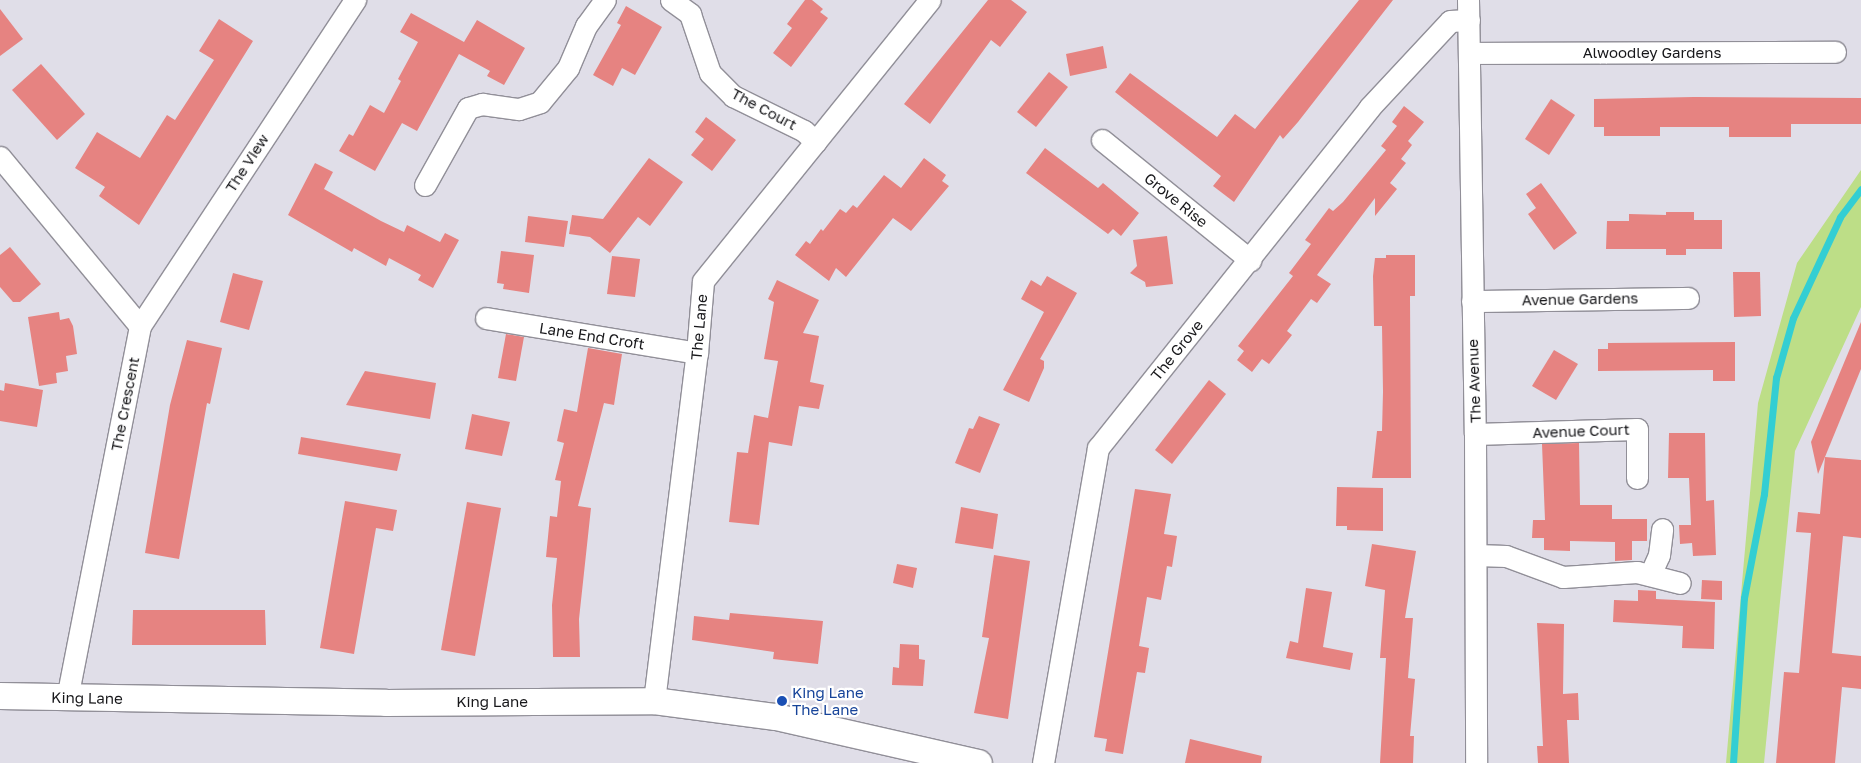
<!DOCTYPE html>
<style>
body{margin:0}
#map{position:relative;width:1861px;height:763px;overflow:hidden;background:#e0dee8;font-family:"Golos Text",sans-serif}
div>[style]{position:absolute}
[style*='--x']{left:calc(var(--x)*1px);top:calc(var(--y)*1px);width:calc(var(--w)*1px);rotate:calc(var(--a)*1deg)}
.green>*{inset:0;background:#bdde87}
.stream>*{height:7px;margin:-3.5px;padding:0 3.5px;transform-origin:3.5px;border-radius:3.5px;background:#33ced3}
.building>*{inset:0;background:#e68381}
.roads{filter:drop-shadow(1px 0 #918f98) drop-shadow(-1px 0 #918f98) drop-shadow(0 1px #918f98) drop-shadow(0 -1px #918f98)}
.minor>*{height:21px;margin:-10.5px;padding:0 10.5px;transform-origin:10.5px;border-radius:10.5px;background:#fff}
.tertiary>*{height:26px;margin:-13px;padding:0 13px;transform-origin:13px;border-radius:13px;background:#fff}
.dots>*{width:14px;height:14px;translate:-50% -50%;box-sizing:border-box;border:2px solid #fff;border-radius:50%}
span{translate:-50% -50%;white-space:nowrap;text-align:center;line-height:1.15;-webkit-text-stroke:4.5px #fff;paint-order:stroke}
.street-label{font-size:15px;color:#17171a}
.transit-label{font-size:15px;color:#164399}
.left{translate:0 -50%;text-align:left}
</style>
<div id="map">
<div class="green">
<div style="clip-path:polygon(1861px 170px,1861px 307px,1795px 451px,1764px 763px,1726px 763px,1758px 403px,1797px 263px)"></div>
</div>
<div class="stream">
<div style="--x:1733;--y:763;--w:165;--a:-86.2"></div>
<div style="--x:1744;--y:598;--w:106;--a:-79.1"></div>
<div style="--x:1764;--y:494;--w:117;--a:-84.1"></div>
<div style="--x:1776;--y:378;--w:62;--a:-74.2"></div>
<div style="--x:1793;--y:318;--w:111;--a:-65"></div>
<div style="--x:1840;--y:217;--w:35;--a:-53"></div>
</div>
<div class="building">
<div style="clip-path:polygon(805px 0,812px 0,823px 9px,820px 12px,828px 18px,791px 67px,773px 53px,792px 28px,787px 24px)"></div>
<div style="clip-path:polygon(988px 0,1011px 0,1027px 12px,1000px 47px,991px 40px,930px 124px,904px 104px)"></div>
<div style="clip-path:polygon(1359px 0,1393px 0,1298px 122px,1283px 139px,1280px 135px,1234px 202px,1213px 186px,1221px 176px,1115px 92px,1130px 73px,1217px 137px,1235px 114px,1255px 129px)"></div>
<div style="clip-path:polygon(626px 6px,662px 27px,635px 75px,622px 68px,613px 86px,593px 75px,621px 25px,617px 23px)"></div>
<div style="clip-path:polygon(0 9px,23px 39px,0 56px)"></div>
<div style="clip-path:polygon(411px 13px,464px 42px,477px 20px,525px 48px,504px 85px,487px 76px,490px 71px,459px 54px,417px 131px,402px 123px,375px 171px,339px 151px,349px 134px,353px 136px,370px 105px,384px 113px,401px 81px,398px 79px,418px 42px,400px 32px)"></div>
<div style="clip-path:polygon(219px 19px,253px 41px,139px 225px,99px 196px,105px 187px,75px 168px,97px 132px,140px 158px,167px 115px,175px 120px,214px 60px,199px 51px)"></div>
<div style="clip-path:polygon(1103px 46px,1107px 68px,1070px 76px,1066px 54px)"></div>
<div style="clip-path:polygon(41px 64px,85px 114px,57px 140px,12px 90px)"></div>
<div style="clip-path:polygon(1049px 72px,1068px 87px,1036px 127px,1017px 112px)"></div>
<div style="clip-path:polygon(1694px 97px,1861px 98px,1861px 124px,1791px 124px,1791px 137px,1729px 137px,1729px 127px,1660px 127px,1660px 136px,1604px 136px,1604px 127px,1594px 127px,1594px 99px)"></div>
<div style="clip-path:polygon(1551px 99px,1575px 115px,1549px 155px,1525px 139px)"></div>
<div style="clip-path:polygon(1404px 106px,1424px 122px,1408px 141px,1412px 145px,1401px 159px,1406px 163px,1390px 183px,1397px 189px,1375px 216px,1375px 198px,1317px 275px,1331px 284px,1317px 303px,1311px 299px,1287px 331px,1292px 335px,1269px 364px,1262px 359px,1252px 372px,1237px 360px,1244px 351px,1238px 346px,1293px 276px,1289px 273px,1311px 244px,1305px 240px,1329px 208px,1333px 211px,1343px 202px,1386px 150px,1381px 146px,1397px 126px,1392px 122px)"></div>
<div style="clip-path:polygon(706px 117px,736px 140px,712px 171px,691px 155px,704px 139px,695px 132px)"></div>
<div style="clip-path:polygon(1045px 148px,1098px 188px,1103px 183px,1139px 213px,1121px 236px,1113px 229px,1108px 234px,1026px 173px)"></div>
<div style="clip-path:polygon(649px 158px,683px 182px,650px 226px,638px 217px,610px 253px,590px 237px,569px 234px,572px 215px,603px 219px)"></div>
<div style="clip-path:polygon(924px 158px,946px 175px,942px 181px,949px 186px,911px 231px,893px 218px,846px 277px,836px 268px,829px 281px,795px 255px,806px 241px,810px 244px,821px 229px,823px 231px,840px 209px,846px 213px,853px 205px,857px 208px,884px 175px,901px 188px)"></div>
<div style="clip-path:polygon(315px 163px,333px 172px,324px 189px,381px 221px,404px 232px,407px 225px,440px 242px,445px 233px,459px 240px,433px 288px,418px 280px,421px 275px,389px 258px,386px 266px,354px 248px,352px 252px,288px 215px)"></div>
<div style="clip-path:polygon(1541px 183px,1577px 233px,1554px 250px,1528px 214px,1536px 208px,1526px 194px)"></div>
<div style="clip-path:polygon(1666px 212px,1694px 212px,1694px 220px,1722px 220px,1722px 249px,1686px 249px,1686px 255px,1666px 255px,1666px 249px,1606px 249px,1607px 221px,1629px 221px,1629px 214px,1666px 215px)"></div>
<div style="clip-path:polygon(528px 216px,568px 221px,564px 247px,525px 242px)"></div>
<div style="clip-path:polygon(1167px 236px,1173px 284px,1146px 287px,1145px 282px,1130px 273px,1137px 266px,1133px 240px)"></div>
<div style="clip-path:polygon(10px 247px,41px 284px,20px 302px,13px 302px,0 287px,0 255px)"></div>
<div style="clip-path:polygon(501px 251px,534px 255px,529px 293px,503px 289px,504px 284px,497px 283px)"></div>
<div style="clip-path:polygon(1386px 255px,1415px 255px,1415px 296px,1410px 296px,1411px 478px,1372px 478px,1377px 431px,1382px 431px,1383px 392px,1382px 326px,1374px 326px,1373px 276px,1375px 258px,1386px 258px)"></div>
<div style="clip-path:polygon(612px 256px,640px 259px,635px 297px,607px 294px)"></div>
<div style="clip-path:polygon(1733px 272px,1760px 272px,1761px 316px,1734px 317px)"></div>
<div style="clip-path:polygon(233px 273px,263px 281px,249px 330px,220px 322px)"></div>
<div style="clip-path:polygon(1047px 276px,1077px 293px,1040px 359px,1044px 361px,1044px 368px,1029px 402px,1003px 390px,1044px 312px,1021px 299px,1031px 280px,1041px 286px)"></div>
<div style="clip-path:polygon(777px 280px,819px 300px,803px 333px,819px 336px,810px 382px,824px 385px,819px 409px,799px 406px,792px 446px,769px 442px,759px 525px,729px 522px,737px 452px,748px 453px,754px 415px,768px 418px,778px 361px,764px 359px,774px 302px,768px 299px)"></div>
<div style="clip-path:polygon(59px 312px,60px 320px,69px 318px,73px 326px,77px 354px,66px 356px,68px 371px,56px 373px,57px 383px,39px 386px,28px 317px)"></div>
<div style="clip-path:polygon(1861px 322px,1861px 369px,1818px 474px,1811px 442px)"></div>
<div style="clip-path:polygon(506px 334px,524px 337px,516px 381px,498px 378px)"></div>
<div style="clip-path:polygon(187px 340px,222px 348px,210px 404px,207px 403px,179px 559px,145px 553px,170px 405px)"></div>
<div style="clip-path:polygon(1735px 342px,1735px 381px,1713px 381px,1713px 370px,1598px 371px,1598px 349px,1608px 349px,1608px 343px)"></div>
<div style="clip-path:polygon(588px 348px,622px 354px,614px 405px,604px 403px,578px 506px,591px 508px,579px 619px,580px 657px,553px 657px,552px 605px,557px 558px,546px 557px,550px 516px,557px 517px,561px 481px,555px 480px,564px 443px,557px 441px,564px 409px,577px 412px)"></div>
<div style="clip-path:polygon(1554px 350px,1578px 364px,1556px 400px,1532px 386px)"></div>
<div style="clip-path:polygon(365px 371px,436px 383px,430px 419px,346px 405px)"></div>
<div style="clip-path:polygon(1209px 380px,1226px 394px,1172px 464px,1155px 450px)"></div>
<div style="clip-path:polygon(5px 383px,43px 390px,37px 427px,0 421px,0 390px,4px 391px)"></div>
<div style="clip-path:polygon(472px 414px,510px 422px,502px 456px,465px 449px)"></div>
<div style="clip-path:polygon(979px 416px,1000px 424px,980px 473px,955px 463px,969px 428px,973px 429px)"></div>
<div style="clip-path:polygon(1669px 433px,1705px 433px,1706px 501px,1714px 500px,1716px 555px,1693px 556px,1692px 543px,1680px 544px,1679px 525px,1691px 525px,1689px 478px,1668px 478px)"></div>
<div style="clip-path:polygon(301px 437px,401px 454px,397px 471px,298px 454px)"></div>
<div style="clip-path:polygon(1579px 443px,1580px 505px,1612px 505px,1612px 519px,1647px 519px,1647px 541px,1632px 541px,1632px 560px,1615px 561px,1615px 542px,1570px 541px,1570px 551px,1544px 550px,1544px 538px,1532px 538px,1533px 520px,1545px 520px,1542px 444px)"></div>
<div style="clip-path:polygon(1825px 457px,1861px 460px,1861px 538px,1843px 536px,1832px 653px,1861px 656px,1861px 689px,1842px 687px,1835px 763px,1776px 763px,1784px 672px,1799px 673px,1811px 533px,1796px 532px,1798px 512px,1820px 514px)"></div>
<div style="clip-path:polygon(1337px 487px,1383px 488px,1383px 531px,1347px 530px,1347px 526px,1336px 526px)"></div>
<div style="clip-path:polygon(1135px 489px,1171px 494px,1164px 534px,1177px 536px,1172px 567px,1167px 566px,1161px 600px,1147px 597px,1139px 646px,1149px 648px,1145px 673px,1137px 672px,1123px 754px,1105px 751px,1107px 739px,1094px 737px)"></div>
<div style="clip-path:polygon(345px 501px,397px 510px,393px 531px,376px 528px,354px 654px,320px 648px)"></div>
<div style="clip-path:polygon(467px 502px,501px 508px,475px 656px,441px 650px)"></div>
<div style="clip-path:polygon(961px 507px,998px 514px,993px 549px,955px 543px)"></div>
<div style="clip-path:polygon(1372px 544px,1416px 551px,1405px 618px,1413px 618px,1408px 678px,1415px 679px,1410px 736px,1414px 736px,1413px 763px,1380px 763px,1386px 658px,1380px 658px,1385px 590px,1365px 586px)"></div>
<div style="clip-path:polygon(994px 555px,1030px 561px,1008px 719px,974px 713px,989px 638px,982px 637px)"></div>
<div style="clip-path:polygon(897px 564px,917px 568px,913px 588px,893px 583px)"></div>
<div style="clip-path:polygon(1702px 580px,1722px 581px,1722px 600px,1701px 599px)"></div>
<div style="clip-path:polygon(1306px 588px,1332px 592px,1323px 647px,1353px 653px,1350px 670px,1286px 658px,1290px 641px,1298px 643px)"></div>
<div style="clip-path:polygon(1638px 590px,1656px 591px,1656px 599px,1715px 602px,1714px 649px,1682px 648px,1683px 626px,1613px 622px,1614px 600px,1638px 601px)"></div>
<div style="clip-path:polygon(133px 610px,265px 610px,266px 645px,132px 645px)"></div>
<div style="clip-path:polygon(730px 613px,823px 621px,818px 664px,773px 659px,774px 652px,692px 640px,694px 616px,729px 620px)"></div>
<div style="clip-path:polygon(1537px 623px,1564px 624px,1563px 694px,1578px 693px,1579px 720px,1567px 720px,1569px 763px,1538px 763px,1537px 746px,1543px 746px)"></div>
<div style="clip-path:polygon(900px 644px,919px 645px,919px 659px,925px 660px,923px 686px,892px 685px,893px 667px,899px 668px)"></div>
<div style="clip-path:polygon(1190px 739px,1262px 756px,1261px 763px,1185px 763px)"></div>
</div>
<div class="roads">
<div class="minor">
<div style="--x:671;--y:0;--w:24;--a:36"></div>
<div style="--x:690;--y:14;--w:62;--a:71.3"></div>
<div style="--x:710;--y:73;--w:33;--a:45"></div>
<div style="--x:733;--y:96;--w:79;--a:26.2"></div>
<div style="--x:804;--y:131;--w:16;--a:43"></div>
<div style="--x:1468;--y:0;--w:434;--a:89.1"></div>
<div style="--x:1475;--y:434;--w:329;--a:89.8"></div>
<div style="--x:1469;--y:53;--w:366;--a:-0.2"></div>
<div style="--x:1102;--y:140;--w:191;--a:39"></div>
<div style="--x:0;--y:157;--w:219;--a:50.4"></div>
<div style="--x:140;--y:326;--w:379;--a:101.1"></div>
<div style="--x:425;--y:185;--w:88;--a:-60.8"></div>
<div style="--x:468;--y:108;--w:15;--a:-16"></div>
<div style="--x:482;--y:104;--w:37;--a:8"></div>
<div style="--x:519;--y:109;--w:22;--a:-18"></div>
<div style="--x:540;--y:102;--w:44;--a:-50.5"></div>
<div style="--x:568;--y:68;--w:46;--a:-66.8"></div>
<div style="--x:586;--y:26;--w:32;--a:-54"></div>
<div style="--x:1472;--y:301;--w:216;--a:-0.8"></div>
<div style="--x:486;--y:318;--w:214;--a:9.4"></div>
<div style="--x:140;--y:326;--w:391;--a:-56.6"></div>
<div style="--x:1475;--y:434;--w:162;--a:-1.8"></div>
<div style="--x:1637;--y:429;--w:49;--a:90"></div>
<div style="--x:1476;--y:555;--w:30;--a:2"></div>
<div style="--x:1506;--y:556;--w:61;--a:20.2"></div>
<div style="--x:1563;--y:577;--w:74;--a:-3.9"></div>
<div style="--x:1637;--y:572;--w:44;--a:14.3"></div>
<div style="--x:1650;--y:575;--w:22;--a:-66"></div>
<div style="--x:1659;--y:555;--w:26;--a:-83"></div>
<div style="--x:654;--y:701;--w:351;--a:-83"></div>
<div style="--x:697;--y:353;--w:72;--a:-85.2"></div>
<div style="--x:703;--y:281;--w:361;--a:-51.1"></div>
<div style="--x:1043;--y:763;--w:320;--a:-80.1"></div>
<div style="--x:1098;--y:448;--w:435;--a:-51.4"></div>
<div style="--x:1369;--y:108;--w:119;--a:-47"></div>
<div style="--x:1450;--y:21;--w:19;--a:-3"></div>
</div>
<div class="tertiary">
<div style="--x:0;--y:696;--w:386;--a:1"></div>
<div style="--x:386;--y:703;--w:268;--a:-0.4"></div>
<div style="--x:654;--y:701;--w:123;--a:7.5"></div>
<div style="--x:776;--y:717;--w:208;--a:12.8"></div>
</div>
</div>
<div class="dots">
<div style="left:782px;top:701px;background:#1a4fb4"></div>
</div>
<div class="street-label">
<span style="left:1652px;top:53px">Alwoodley Gardens</span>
<span style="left:764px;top:109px;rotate:28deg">The Court</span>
<span style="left:247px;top:163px;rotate:-57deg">The View</span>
<span style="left:1176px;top:200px;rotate:39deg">Grove Rise</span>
<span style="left:1580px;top:299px;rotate:-1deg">Avenue Gardens</span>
<span style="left:699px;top:327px;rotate:-85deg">The Lane</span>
<span style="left:592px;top:336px;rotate:9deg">Lane End Croft</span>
<span style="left:1177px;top:350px;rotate:-51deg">The Grove</span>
<span style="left:1474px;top:381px;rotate:-92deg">The Avenue</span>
<span style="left:125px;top:404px;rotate:-79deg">The Crescent</span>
<span style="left:1581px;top:431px;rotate:-2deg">Avenue Court</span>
<span style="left:87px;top:698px;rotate:1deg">King Lane</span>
<span style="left:492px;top:702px">King Lane</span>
</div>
<div class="transit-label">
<span class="left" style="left:792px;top:701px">King Lane<br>The Lane</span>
</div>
</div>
